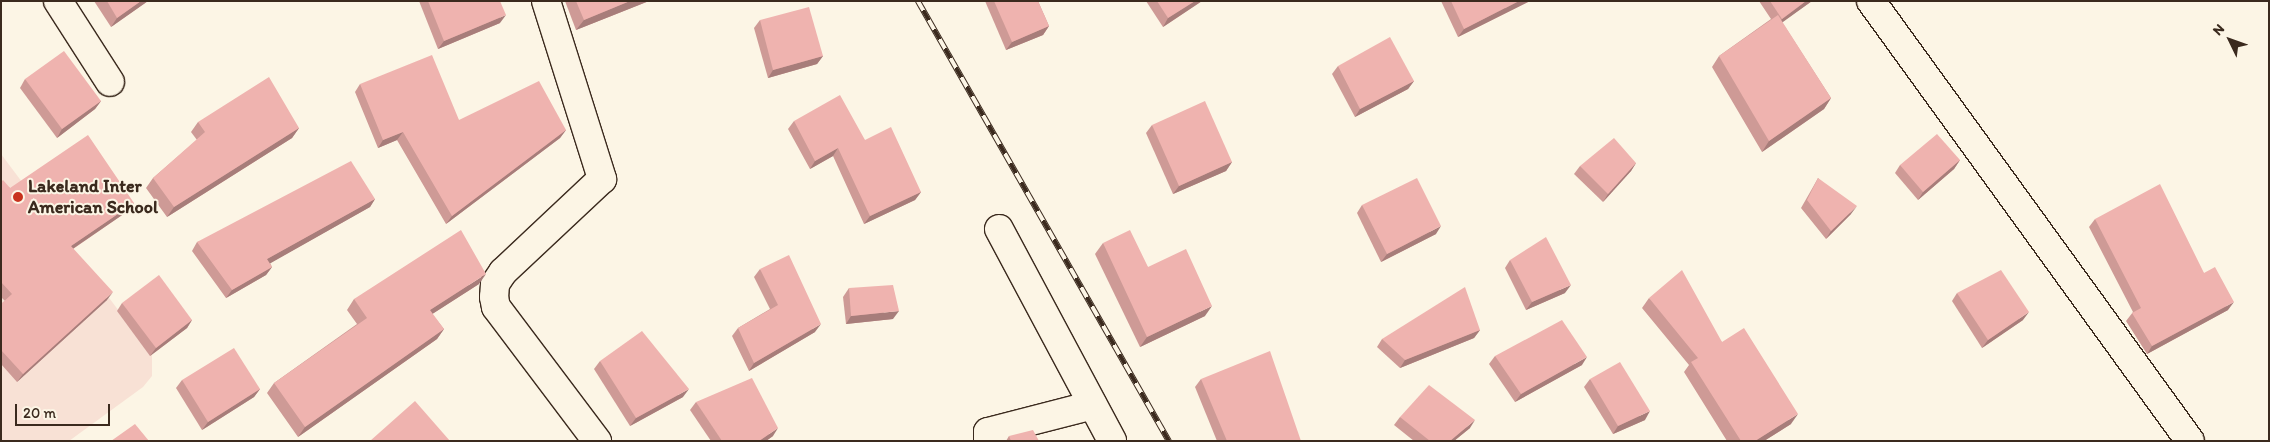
<!DOCTYPE html>
<style>
body{margin:0}
#map{position:relative;width:2270px;height:442px;overflow:hidden;background:#fcf5e5;font-family:Itim,sans-serif}
div>[style]{position:absolute}
[style*='--x']{left:calc(var(--x)*1px);top:calc(var(--y)*1px);width:calc(var(--w)*1px);rotate:calc(var(--a)*1deg)}
.built>*{inset:0;background:#f8e1d5}
.roads{filter:drop-shadow(1px 0 #3b2a1e) drop-shadow(-1px 0 #3b2a1e) drop-shadow(0 1px #3b2a1e) drop-shadow(0 -1px #3b2a1e)}
.minor>*{height:28px;margin:-14px;padding:0 14px;transform-origin:14px;border-radius:14px;background:#fcf5e5}
.rail>*{height:5.5px;margin-top:-2.75px;transform-origin:0;background:repeating-linear-gradient(90deg,#fcf5e5 0 11px,#3b2a1e 0 22px);box-sizing:border-box;border-block:1px solid #3b2a1e}
.wall>*{inset:0;background:#ce9a96}
.shaded-wall>*{inset:0;background:#a77d7a}
.building>*{inset:0;background:#efb3af}
.dots>*{width:14px;height:14px;translate:-50% -50%;box-sizing:border-box;border:2px solid #fcf5e5;border-radius:50%}
span{translate:-50% -50%;white-space:nowrap;text-align:center;line-height:1.15;-webkit-text-stroke:4px #fcf5e5;paint-order:stroke}
.poi-label{font-size:18px;color:#3b2a1e;font-weight:700}
.left{translate:0 -50%;text-align:left}
.frame{position:absolute;inset:0;border:2px solid #3b2a1e;pointer-events:none}
.north{position:absolute;left:2205px;top:15px;width:50px;height:50px;-webkit-text-stroke:4px #fcf5e5;paint-order:stroke;rotate:312deg;font-size:14px;font-weight:700;line-height:20px;text-align:center;color:#3b2a1e}
.north::after{content:'';display:block;margin:auto;width:18px;height:22px;background:#3b2a1e;clip-path:polygon(50% 0,100% 100%,50% 72%,0 100%)}
.scale{position:absolute;left:15px;top:404px;width:95px;height:22px;box-sizing:border-box;border:2px solid #3b2a1e;border-top:0;padding-left:6px;font-size:15px;line-height:18px;white-space:nowrap;color:#3b2a1e;-webkit-text-stroke:4px #fcf5e5;paint-order:stroke}
</style>
<div id="map">
<div class="built">
<div style="clip-path:polygon(1px 154px,152px 355px,152px 376px,143px 387px,69px 441px,1px 441px)"></div>
</div>
<div class="roads">
<div class="minor">
<div style="--x:58;--y:1;--w:96;--a:57.3"></div>
<div style="--x:546;--y:1;--w:187;--a:72.5"></div>
<div style="--x:602;--y:179;--w:136;--a:136.8"></div>
<div style="--x:503;--y:272;--w:14;--a:124"></div>
<div style="--x:495;--y:284;--w:13;--a:94"></div>
<div style="--x:494;--y:297;--w:10;--a:79"></div>
<div style="--x:496;--y:307;--w:168;--a:53"></div>
<div style="--x:1871;--y:1;--w:543;--a:54.06"></div>
<div style="--x:999;--y:229;--w:240;--a:61.9"></div>
<div style="--x:988;--y:441;--w:9;--a:-90"></div>
<div style="--x:988;--y:432;--w:108;--a:-14.4"></div>
</div>
</div>
<div class="rail">
<div style="--x:918;--y:1;--w:507;--a:60.3"></div>
</div>
<div class="wall">
<div style="clip-path:polygon(94px 1px,148px 1px,111px 27px)"></div>
<div style="clip-path:polygon(419px 1px,500px 1px,500px 23px,438px 49px)"></div>
<div style="clip-path:polygon(565px 1px,649px 1px,576px 30px)"></div>
<div style="clip-path:polygon(985px 1px,1038px 1px,1049px 26px,1043px 35px,1006px 50px)"></div>
<div style="clip-path:polygon(1146px 1px,1202px 1px,1163px 27px)"></div>
<div style="clip-path:polygon(1441px 1px,1530px 1px,1458px 37px)"></div>
<div style="clip-path:polygon(1759px 1px,1812px 1px,1782px 22px,1831px 98px,1824px 109px,1762px 152px,1712px 67px,1719px 56px,1771px 19px)"></div>
<div style="clip-path:polygon(760px 20px,823px 56px,817px 64px,768px 78px,754px 28px)"></div>
<div style="clip-path:polygon(1338px 66px,1414px 81px,1408px 89px,1355px 117px,1332px 74px)"></div>
<div style="clip-path:polygon(25px 79px,101px 101px,95px 109px,57px 138px,20px 88px)"></div>
<div style="clip-path:polygon(360px 84px,459px 120px,566px 130px,560px 138px,446px 224px,397px 140px,378px 148px,355px 92px)"></div>
<div style="clip-path:polygon(794px 121px,865px 140px,921px 192px,915px 200px,864px 224px,833px 156px,810px 169px,788px 129px)"></div>
<div style="clip-path:polygon(198px 122px,299px 128px,292px 138px,167px 217px,146px 188px,153px 178px,197px 140px,191px 132px)"></div>
<div style="clip-path:polygon(1152px 125px,1232px 162px,1226px 171px,1173px 194px,1146px 133px)"></div>
<div style="clip-path:polygon(1960px 160px,1954px 169px,1918px 200px,1895px 173px,1900px 165px)"></div>
<div style="clip-path:polygon(1636px 163px,1631px 171px,1603px 202px,1574px 174px,1580px 166px)"></div>
<div style="clip-path:polygon(1818px 178px,1851px 214px,1826px 239px,1801px 208px,1813px 187px)"></div>
<div style="clip-path:polygon(1px 182px,10px 188px,134px 203px,128px 211px,73px 249px,107px 300px,17px 382px,1px 364px,1px 304px,5px 301px,1px 297px)"></div>
<div style="clip-path:polygon(375px 199px,370px 207px,270px 263px,272px 267px,266px 275px,226px 298px,192px 251px,197px 242px)"></div>
<div style="clip-path:polygon(1362px 205px,1436px 234px,1381px 262px,1357px 213px)"></div>
<div style="clip-path:polygon(2095px 219px,2204px 273px,2228px 310px,2147px 354px,2126px 321px,2133px 312px,2089px 227px)"></div>
<div style="clip-path:polygon(1103px 243px,1148px 267px,1205px 316px,1140px 347px,1095px 254px)"></div>
<div style="clip-path:polygon(1510px 260px,1565px 293px,1526px 310px,1505px 268px)"></div>
<div style="clip-path:polygon(760px 269px,815px 332px,749px 371px,732px 336px,738px 328px,770px 309px,754px 277px)"></div>
<div style="clip-path:polygon(479px 284px,432px 314px,444px 329px,437px 339px,298px 437px,267px 393px,274px 383px,357px 324px,347px 310px,354px 299px)"></div>
<div style="clip-path:polygon(849px 288px,893px 319px,846px 324px,843px 297px)"></div>
<div style="clip-path:polygon(1957px 293px,2023px 320px,1982px 348px,1952px 301px)"></div>
<div style="clip-path:polygon(1649px 298px,1722px 342px,1791px 424px,1764px 441px,1727px 441px,1684px 372px,1689px 365px,1642px 308px)"></div>
<div style="clip-path:polygon(122px 303px,192px 320px,187px 328px,150px 356px,117px 311px)"></div>
<div style="clip-path:polygon(1480px 330px,1474px 338px,1400px 368px,1377px 347px,1382px 339px)"></div>
<div style="clip-path:polygon(1495px 356px,1582px 365px,1515px 402px,1489px 364px)"></div>
<div style="clip-path:polygon(600px 361px,683px 397px,630px 426px,594px 369px)"></div>
<div style="clip-path:polygon(1201px 379px,1301px 441px,1217px 441px,1195px 387px)"></div>
<div style="clip-path:polygon(1590px 379px,1645px 420px,1613px 434px,1584px 387px)"></div>
<div style="clip-path:polygon(182px 380px,260px 389px,254px 397px,202px 430px,176px 388px)"></div>
<div style="clip-path:polygon(696px 402px,773px 436px,766px 441px,711px 441px,690px 410px)"></div>
<div style="clip-path:polygon(1400px 417px,1470px 428px,1454px 441px,1414px 441px,1394px 425px)"></div>
<div style="clip-path:polygon(1009px 436px,1039px 441px,1006px 441px)"></div>
</div>
<div class="shaded-wall">
<div style="clip-path:polygon(141px 1px,148px 1px,111px 27px,117px 18px)"></div>
<div style="clip-path:polygon(630px 1px,649px 1px,576px 30px,584px 20px)"></div>
<div style="clip-path:polygon(1195px 1px,1202px 1px,1163px 27px,1168px 18px)"></div>
<div style="clip-path:polygon(1519px 1px,1530px 1px,1458px 37px,1464px 29px)"></div>
<div style="clip-path:polygon(1806px 1px,1812px 1px,1776px 27px,1782px 19px)"></div>
<div style="clip-path:polygon(506px 15px,500px 23px,438px 49px,444px 41px)"></div>
<div style="clip-path:polygon(1049px 26px,1043px 35px,1006px 50px,1012px 42px)"></div>
<div style="clip-path:polygon(823px 56px,817px 64px,768px 78px,773px 70px)"></div>
<div style="clip-path:polygon(1414px 81px,1408px 89px,1355px 117px,1360px 109px)"></div>
<div style="clip-path:polygon(1831px 98px,1824px 109px,1762px 152px,1769px 141px)"></div>
<div style="clip-path:polygon(101px 101px,95px 109px,57px 138px,62px 129px)"></div>
<div style="clip-path:polygon(299px 128px,292px 138px,167px 217px,174px 207px)"></div>
<div style="clip-path:polygon(566px 130px,560px 138px,446px 224px,452px 216px)"></div>
<div style="clip-path:polygon(403px 132px,397px 140px,378px 148px,383px 140px)"></div>
<div style="clip-path:polygon(838px 148px,833px 156px,810px 169px,815px 161px)"></div>
<div style="clip-path:polygon(1960px 160px,1954px 169px,1918px 200px,1923px 192px)"></div>
<div style="clip-path:polygon(1232px 162px,1226px 171px,1173px 194px,1179px 186px)"></div>
<div style="clip-path:polygon(1636px 163px,1631px 171px,1603px 202px,1608px 194px)"></div>
<div style="clip-path:polygon(921px 192px,915px 200px,864px 224px,870px 216px)"></div>
<div style="clip-path:polygon(375px 199px,370px 207px,262px 268px,267px 259px)"></div>
<div style="clip-path:polygon(134px 203px,128px 211px,65px 254px,71px 246px)"></div>
<div style="clip-path:polygon(1857px 206px,1851px 214px,1826px 239px,1831px 231px)"></div>
<div style="clip-path:polygon(1441px 226px,1436px 234px,1381px 262px,1387px 254px)"></div>
<div style="clip-path:polygon(272px 267px,266px 275px,226px 298px,232px 290px)"></div>
<div style="clip-path:polygon(486px 274px,479px 284px,423px 320px,430px 310px)"></div>
<div style="clip-path:polygon(1571px 285px,1565px 293px,1526px 310px,1532px 302px)"></div>
<div style="clip-path:polygon(113px 292px,107px 300px,17px 382px,23px 374px)"></div>
<div style="clip-path:polygon(2234px 302px,2228px 310px,2147px 354px,2152px 346px)"></div>
<div style="clip-path:polygon(1212px 306px,1205px 316px,1140px 347px,1147px 337px)"></div>
<div style="clip-path:polygon(899px 311px,893px 319px,846px 324px,851px 316px)"></div>
<div style="clip-path:polygon(2029px 312px,2023px 320px,1982px 348px,1988px 340px)"></div>
<div style="clip-path:polygon(192px 320px,187px 328px,150px 356px,156px 348px)"></div>
<div style="clip-path:polygon(821px 324px,815px 332px,749px 371px,754px 363px)"></div>
<div style="clip-path:polygon(444px 329px,437px 339px,298px 437px,305px 427px)"></div>
<div style="clip-path:polygon(1480px 330px,1474px 338px,1400px 368px,1405px 360px)"></div>
<div style="clip-path:polygon(1587px 357px,1582px 365px,1515px 402px,1521px 394px)"></div>
<div style="clip-path:polygon(260px 389px,254px 397px,202px 430px,208px 422px)"></div>
<div style="clip-path:polygon(689px 389px,683px 397px,630px 426px,636px 418px)"></div>
<div style="clip-path:polygon(1650px 411px,1645px 420px,1613px 434px,1618px 426px)"></div>
<div style="clip-path:polygon(1798px 414px,1791px 424px,1764px 441px,1755px 441px)"></div>
<div style="clip-path:polygon(1475px 420px,1470px 428px,1454px 441px,1450px 441px)"></div>
<div style="clip-path:polygon(778px 428px,773px 436px,766px 441px,759px 441px)"></div>
</div>
<div class="building">
<div style="clip-path:polygon(107px 1px,141px 1px,117px 18px)"></div>
<div style="clip-path:polygon(428px 1px,500px 1px,506px 15px,444px 41px)"></div>
<div style="clip-path:polygon(576px 1px,630px 1px,584px 20px)"></div>
<div style="clip-path:polygon(994px 1px,1038px 1px,1049px 26px,1012px 42px)"></div>
<div style="clip-path:polygon(1157px 1px,1195px 1px,1168px 18px)"></div>
<div style="clip-path:polygon(1451px 1px,1519px 1px,1464px 29px)"></div>
<div style="clip-path:polygon(1770px 1px,1806px 1px,1782px 19px)"></div>
<div style="clip-path:polygon(809px 7px,823px 56px,773px 70px,760px 20px)"></div>
<div style="clip-path:polygon(1778px 15px,1831px 98px,1769px 141px,1719px 56px)"></div>
<div style="clip-path:polygon(1390px 37px,1414px 81px,1360px 109px,1338px 66px)"></div>
<div style="clip-path:polygon(64px 51px,101px 101px,62px 129px,25px 79px)"></div>
<div style="clip-path:polygon(432px 55px,459px 120px,539px 81px,566px 130px,452px 216px,403px 132px,383px 140px,360px 84px)"></div>
<div style="clip-path:polygon(269px 77px,299px 128px,174px 207px,153px 178px,205px 132px,198px 122px)"></div>
<div style="clip-path:polygon(840px 95px,865px 140px,891px 127px,921px 192px,870px 216px,838px 148px,815px 161px,794px 121px)"></div>
<div style="clip-path:polygon(1205px 101px,1232px 162px,1179px 186px,1152px 125px)"></div>
<div style="clip-path:polygon(1937px 134px,1960px 160px,1923px 192px,1900px 165px)"></div>
<div style="clip-path:polygon(88px 135px,134px 203px,71px 246px,113px 292px,23px 374px,1px 350px,1px 304px,12px 294px,1px 282px,1px 182px,3px 180px,10px 188px)"></div>
<div style="clip-path:polygon(1614px 138px,1636px 163px,1608px 194px,1580px 166px)"></div>
<div style="clip-path:polygon(351px 161px,375px 199px,267px 259px,272px 267px,232px 290px,197px 242px)"></div>
<div style="clip-path:polygon(1417px 178px,1441px 226px,1387px 254px,1362px 205px)"></div>
<div style="clip-path:polygon(1818px 178px,1857px 206px,1831px 231px,1807px 200px)"></div>
<div style="clip-path:polygon(2160px 184px,2204px 273px,2215px 267px,2234px 302px,2152px 346px,2132px 313px,2141px 308px,2095px 219px)"></div>
<div style="clip-path:polygon(461px 230px,486px 274px,430px 310px,444px 329px,305px 427px,274px 383px,367px 318px,354px 299px)"></div>
<div style="clip-path:polygon(1130px 230px,1148px 267px,1186px 249px,1212px 306px,1147px 337px,1103px 243px)"></div>
<div style="clip-path:polygon(1546px 237px,1571px 285px,1532px 302px,1510px 260px)"></div>
<div style="clip-path:polygon(789px 255px,821px 324px,754px 363px,738px 328px,778px 305px,760px 269px)"></div>
<div style="clip-path:polygon(1682px 270px,1722px 342px,1744px 328px,1798px 414px,1755px 441px,1741px 441px,1691px 362px,1698px 358px,1649px 298px)"></div>
<div style="clip-path:polygon(2001px 270px,2029px 312px,1988px 340px,1957px 293px)"></div>
<div style="clip-path:polygon(159px 275px,192px 320px,156px 348px,122px 303px)"></div>
<div style="clip-path:polygon(893px 285px,899px 311px,851px 316px,849px 288px)"></div>
<div style="clip-path:polygon(1465px 287px,1480px 330px,1405px 360px,1382px 339px)"></div>
<div style="clip-path:polygon(1562px 320px,1587px 357px,1521px 394px,1495px 356px)"></div>
<div style="clip-path:polygon(642px 331px,689px 389px,636px 418px,600px 361px)"></div>
<div style="clip-path:polygon(234px 348px,260px 389px,208px 422px,182px 380px)"></div>
<div style="clip-path:polygon(1270px 351px,1301px 441px,1227px 441px,1201px 379px)"></div>
<div style="clip-path:polygon(1620px 362px,1650px 411px,1618px 426px,1590px 379px)"></div>
<div style="clip-path:polygon(752px 378px,778px 428px,759px 441px,722px 441px,696px 402px)"></div>
<div style="clip-path:polygon(1429px 385px,1475px 420px,1450px 441px,1430px 441px,1400px 417px)"></div>
<div style="clip-path:polygon(415px 401px,450px 441px,370px 441px)"></div>
<div style="clip-path:polygon(135px 424px,149px 441px,111px 441px)"></div>
<div style="clip-path:polygon(1033px 430px,1039px 441px,1011px 441px,1009px 436px)"></div>
</div>
<div class="dots">
<div style="left:18px;top:197px;background:#c8321e"></div>
</div>
<div class="poi-label">
<span class="left" style="left:28px;top:197px">Lakeland Inter<br>American School</span>
</div>
<div class="frame"></div>
<div class="north">N</div>
<div class="scale">20 m</div>
</div>
